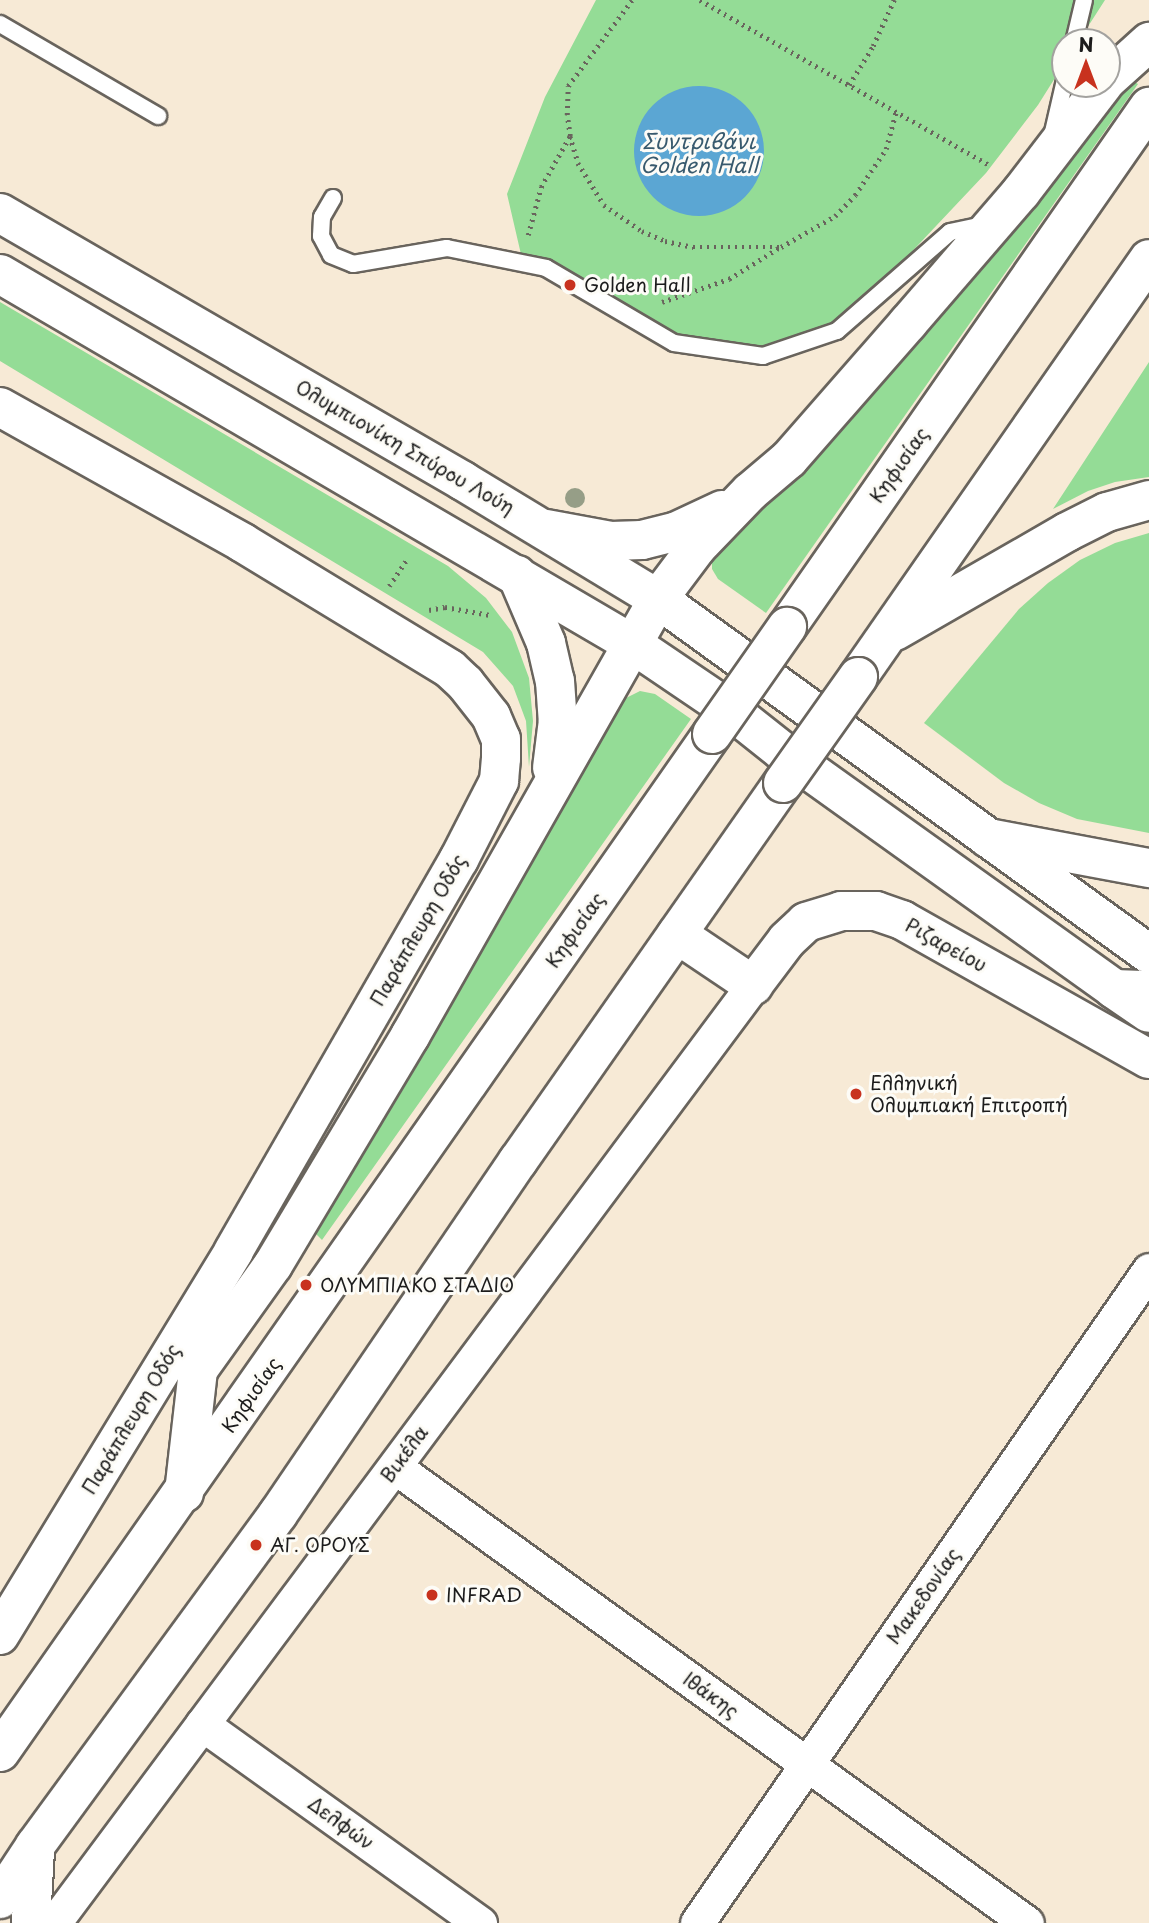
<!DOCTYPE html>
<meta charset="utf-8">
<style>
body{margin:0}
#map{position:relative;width:1149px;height:1923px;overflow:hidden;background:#f7ead6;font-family:"Playpen Sans",sans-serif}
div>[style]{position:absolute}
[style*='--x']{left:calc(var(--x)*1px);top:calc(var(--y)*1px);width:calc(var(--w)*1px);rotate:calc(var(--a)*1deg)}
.green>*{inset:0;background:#94dc96}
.water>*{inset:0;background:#5ba6d3}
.round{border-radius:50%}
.path>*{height:4.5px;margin-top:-2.25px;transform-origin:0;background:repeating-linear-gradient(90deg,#69645d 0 2px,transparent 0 7px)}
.roads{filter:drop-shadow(2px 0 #69645d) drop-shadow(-2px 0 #69645d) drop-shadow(0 2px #69645d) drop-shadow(0 -2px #69645d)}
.service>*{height:16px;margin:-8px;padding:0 8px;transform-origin:8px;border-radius:8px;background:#fff}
.minor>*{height:33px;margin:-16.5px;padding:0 16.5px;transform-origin:16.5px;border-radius:16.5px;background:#fff}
.tertiary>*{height:38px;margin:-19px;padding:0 19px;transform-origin:19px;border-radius:19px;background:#fff}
.secondary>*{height:38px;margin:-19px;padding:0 19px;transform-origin:19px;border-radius:19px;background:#fff}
.primary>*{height:38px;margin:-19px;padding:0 19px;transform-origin:19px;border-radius:19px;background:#fff}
.bridges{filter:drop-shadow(2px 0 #69645d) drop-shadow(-2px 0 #69645d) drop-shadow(0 2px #69645d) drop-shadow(0 -2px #69645d)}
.primary-bridge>*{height:38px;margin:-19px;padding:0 19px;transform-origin:19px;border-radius:19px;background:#fff}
.trees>*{width:20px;height:20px;margin:-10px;border-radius:50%;background:#969e87}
.dots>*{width:19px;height:19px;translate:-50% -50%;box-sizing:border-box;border:4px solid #fdfcf7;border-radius:50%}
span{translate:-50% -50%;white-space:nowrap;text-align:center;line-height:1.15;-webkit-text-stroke:6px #fdfcf7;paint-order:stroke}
.poi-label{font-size:19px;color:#1c1c1c}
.left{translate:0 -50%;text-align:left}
.street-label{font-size:19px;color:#1c1c1c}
.water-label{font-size:21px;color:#385a6e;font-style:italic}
.north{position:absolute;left:1051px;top:28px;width:70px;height:70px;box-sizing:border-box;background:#fdfcf7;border:2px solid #a3a29f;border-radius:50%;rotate:0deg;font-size:19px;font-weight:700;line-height:28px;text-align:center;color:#1c1c1c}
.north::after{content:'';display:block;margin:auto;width:24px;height:32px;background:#c8321e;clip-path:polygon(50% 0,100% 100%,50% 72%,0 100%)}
</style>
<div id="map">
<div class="green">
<div style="clip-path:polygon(596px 0,1105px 0,1078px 42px,1065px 42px,1065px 62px,1038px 105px,986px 173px,837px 331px,763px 356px,674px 343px,523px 263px,507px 194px,545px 97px)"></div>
<div style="clip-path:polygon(1126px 77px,1138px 84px,766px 613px,718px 579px,712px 569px,712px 560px,718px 549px)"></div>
<div style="clip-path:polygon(0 302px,448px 566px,486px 598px,512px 632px,529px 678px,533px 721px,529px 767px,526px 721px,513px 686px,483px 652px,0 361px)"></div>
<div style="clip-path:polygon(1149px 362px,1149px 477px,1115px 482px,1088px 491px,1053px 509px)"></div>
<div style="clip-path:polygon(1149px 533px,1149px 833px,1077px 819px,1039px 803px,1004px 783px,924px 723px,1019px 609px,1048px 583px,1080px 560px,1115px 543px)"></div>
<div style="clip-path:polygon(640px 691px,655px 694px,691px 719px,322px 1240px,314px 1232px,500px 921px,617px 709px,626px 698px)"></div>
</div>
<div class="water">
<div class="round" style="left:634px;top:86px;width:130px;height:130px"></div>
</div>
<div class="path">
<div style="--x:700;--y:0;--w:335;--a:29.7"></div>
<div style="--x:849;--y:85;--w:46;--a:-58.4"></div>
<div style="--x:873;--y:46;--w:51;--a:-65.5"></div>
<div style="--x:570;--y:136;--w:28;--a:73"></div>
<div style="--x:578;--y:163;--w:49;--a:58.2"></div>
<div style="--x:604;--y:205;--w:46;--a:34.4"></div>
<div style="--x:642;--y:231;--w:25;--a:23"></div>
<div style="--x:665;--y:241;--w:29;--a:12"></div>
<div style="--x:693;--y:247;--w:88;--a:0"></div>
<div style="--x:781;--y:247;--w:62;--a:-29.9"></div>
<div style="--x:835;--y:216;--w:29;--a:-46"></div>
<div style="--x:855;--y:195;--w:55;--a:-56"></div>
<div style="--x:886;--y:149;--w:39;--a:-75"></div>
<div style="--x:528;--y:235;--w:50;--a:-74.8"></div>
<div style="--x:541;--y:187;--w:59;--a:-60.4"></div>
<div style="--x:570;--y:136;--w:21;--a:-98"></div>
<div style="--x:567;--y:115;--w:29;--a:-88"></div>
<div style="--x:568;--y:86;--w:107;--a:-53.3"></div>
<div style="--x:662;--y:302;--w:71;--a:-18.9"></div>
<div style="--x:729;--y:279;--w:60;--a:-32.1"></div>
<div style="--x:389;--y:586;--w:34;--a:-56"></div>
<div style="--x:429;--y:610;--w:16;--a:-11"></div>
<div style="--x:445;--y:607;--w:46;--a:10.1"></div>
</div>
<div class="roads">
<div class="service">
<div style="--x:0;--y:24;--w:183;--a:30.2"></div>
<div style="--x:1074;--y:42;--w:43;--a:-76.6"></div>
<div style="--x:1053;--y:132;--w:53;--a:-77"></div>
<div style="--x:333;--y:198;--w:22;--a:120"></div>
<div style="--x:322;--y:217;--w:19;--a:93"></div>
<div style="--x:321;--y:236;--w:21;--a:62"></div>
<div style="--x:331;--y:255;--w:24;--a:22"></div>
<div style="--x:353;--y:264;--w:95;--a:-9.7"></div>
<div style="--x:447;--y:248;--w:101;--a:11.4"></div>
<div style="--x:546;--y:268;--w:148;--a:30.4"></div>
<div style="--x:674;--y:343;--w:90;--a:8.3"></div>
<div style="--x:763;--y:356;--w:78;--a:-18.7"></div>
<div style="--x:837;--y:331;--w:150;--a:-41.2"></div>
<div style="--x:950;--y:232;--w:35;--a:-12"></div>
</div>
<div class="minor">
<div style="--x:395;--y:1467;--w:779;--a:35.81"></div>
<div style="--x:202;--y:1724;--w:342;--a:35.6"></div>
<div style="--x:54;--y:1923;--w:1170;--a:-53.31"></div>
<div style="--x:697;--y:1923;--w:794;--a:-55.31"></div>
</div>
<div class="tertiary">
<div style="--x:0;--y:407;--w:278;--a:29.2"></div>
<div style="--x:243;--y:543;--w:242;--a:31.3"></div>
<div style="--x:450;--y:669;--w:21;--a:43"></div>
<div style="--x:465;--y:683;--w:42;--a:51.8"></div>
<div style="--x:491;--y:716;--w:25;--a:67"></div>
<div style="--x:501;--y:739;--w:19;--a:90"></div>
<div style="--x:501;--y:758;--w:23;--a:95"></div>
<div style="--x:499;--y:781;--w:88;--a:117.1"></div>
<div style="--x:459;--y:859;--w:452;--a:119.9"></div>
<div style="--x:234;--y:1251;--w:450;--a:121.4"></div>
<div style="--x:753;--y:985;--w:56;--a:-52.9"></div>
<div style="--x:787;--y:940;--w:26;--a:-43"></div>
<div style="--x:806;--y:922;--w:37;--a:-17"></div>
<div style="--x:841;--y:911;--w:35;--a:0"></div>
<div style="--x:876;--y:911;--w:28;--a:19"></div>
<div style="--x:902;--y:920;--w:283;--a:29.4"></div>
<div style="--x:1114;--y:989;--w:42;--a:34.4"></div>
</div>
<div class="secondary">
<div style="--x:0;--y:213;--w:535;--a:30.06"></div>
<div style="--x:463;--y:481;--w:228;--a:31.2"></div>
<div style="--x:658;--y:599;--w:606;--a:35.87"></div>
<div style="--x:0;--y:274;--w:731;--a:30.32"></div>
<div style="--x:631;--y:643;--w:123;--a:34.1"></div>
<div style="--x:733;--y:712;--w:63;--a:38.5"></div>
<div style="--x:782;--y:751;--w:408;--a:35.6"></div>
<div style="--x:1114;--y:989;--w:35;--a:2"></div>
</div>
<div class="primary">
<div style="--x:1107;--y:80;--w:57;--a:-42.1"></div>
<div style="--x:546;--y:529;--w:66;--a:10.5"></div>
<div style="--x:611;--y:541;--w:31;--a:-2"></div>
<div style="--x:642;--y:540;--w:34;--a:-14"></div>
<div style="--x:675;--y:532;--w:52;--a:-25.1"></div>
<div style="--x:517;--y:575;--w:74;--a:66.9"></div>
<div style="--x:546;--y:643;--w:39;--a:77"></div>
<div style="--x:555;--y:681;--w:39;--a:86"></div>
<div style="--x:558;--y:720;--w:48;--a:97.1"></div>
<div style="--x:787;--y:627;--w:634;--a:-55.16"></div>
<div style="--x:895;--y:631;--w:198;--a:-29.9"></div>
<div style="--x:1067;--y:532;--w:45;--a:-26.6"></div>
<div style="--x:1107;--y:512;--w:44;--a:-15.9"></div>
<div style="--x:858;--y:677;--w:509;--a:-55.16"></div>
<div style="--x:988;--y:838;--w:164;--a:10.6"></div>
<div style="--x:677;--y:934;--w:92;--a:33.9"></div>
<div style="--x:184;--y:1493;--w:124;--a:-83.5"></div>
<div style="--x:198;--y:1370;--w:129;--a:-54.5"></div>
<div style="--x:273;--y:1265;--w:267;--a:-59.1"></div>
<div style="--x:410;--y:1036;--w:502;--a:-60.42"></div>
<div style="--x:658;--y:599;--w:65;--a:-53.1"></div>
<div style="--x:697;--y:547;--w:76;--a:-46.1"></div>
<div style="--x:750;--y:492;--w:51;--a:-40.2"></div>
<div style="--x:789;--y:459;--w:181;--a:-48.8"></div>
<div style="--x:908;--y:323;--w:173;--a:-49.2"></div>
<div style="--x:1021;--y:192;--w:136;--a:-52.5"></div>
<div style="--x:0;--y:1752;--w:1242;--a:-55.03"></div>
<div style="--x:0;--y:1899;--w:64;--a:-56.6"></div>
<div style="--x:35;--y:1846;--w:411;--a:-53.8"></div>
<div style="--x:278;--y:1514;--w:427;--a:-55.8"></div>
<div style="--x:518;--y:1161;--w:462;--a:-55"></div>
<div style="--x:31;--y:1923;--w:75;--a:-86.9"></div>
</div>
</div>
<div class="bridges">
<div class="primary-bridge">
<div style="--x:712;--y:734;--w:131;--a:-55"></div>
<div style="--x:783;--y:783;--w:130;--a:-54.7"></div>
</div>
</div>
<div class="trees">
<div style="left:575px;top:498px"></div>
</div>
<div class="dots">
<div style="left:570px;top:285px;background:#c8321e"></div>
<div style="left:856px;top:1094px;background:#c8321e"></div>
<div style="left:306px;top:1285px;background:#c8321e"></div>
<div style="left:256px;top:1545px;background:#c8321e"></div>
<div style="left:432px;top:1595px;background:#c8321e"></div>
</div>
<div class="poi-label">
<span class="left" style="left:584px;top:285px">Golden Hall</span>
<span class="left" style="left:870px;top:1094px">Ελληνική<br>Ολυμπιακή Επιτροπή</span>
<span class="left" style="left:320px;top:1285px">ΟΛΥΜΠΙΑΚΟ ΣΤΑΔΙΟ</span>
<span class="left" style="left:270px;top:1545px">ΑΓ. ΟΡΟΥΣ</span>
<span class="left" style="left:446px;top:1595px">INFRAD</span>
</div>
<div class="street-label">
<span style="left:405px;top:447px;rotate:30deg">Ολυμπιονίκη Σπύρου Λούη</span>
<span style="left:899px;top:465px;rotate:-55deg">Κηφισίας</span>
<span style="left:418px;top:930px;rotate:-60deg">Παράπλευρη Οδός</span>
<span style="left:575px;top:930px;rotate:-55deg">Κηφισίας</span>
<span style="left:946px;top:945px;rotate:29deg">Ριζαρείου</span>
<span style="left:251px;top:1395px;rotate:-55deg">Κηφισίας</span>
<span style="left:131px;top:1419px;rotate:-59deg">Παράπλευρη Οδός</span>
<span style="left:404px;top:1454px;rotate:-53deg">Βικέλα</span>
<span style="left:923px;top:1596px;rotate:-55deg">Μακεδονίας</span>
<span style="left:711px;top:1695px;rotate:36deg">Ιθάκης</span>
<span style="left:341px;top:1823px;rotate:36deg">Δελφών</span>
</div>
<div class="water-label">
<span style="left:699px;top:152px">Συντριβάνι<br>Golden Hall</span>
</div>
<div class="north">N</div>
</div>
